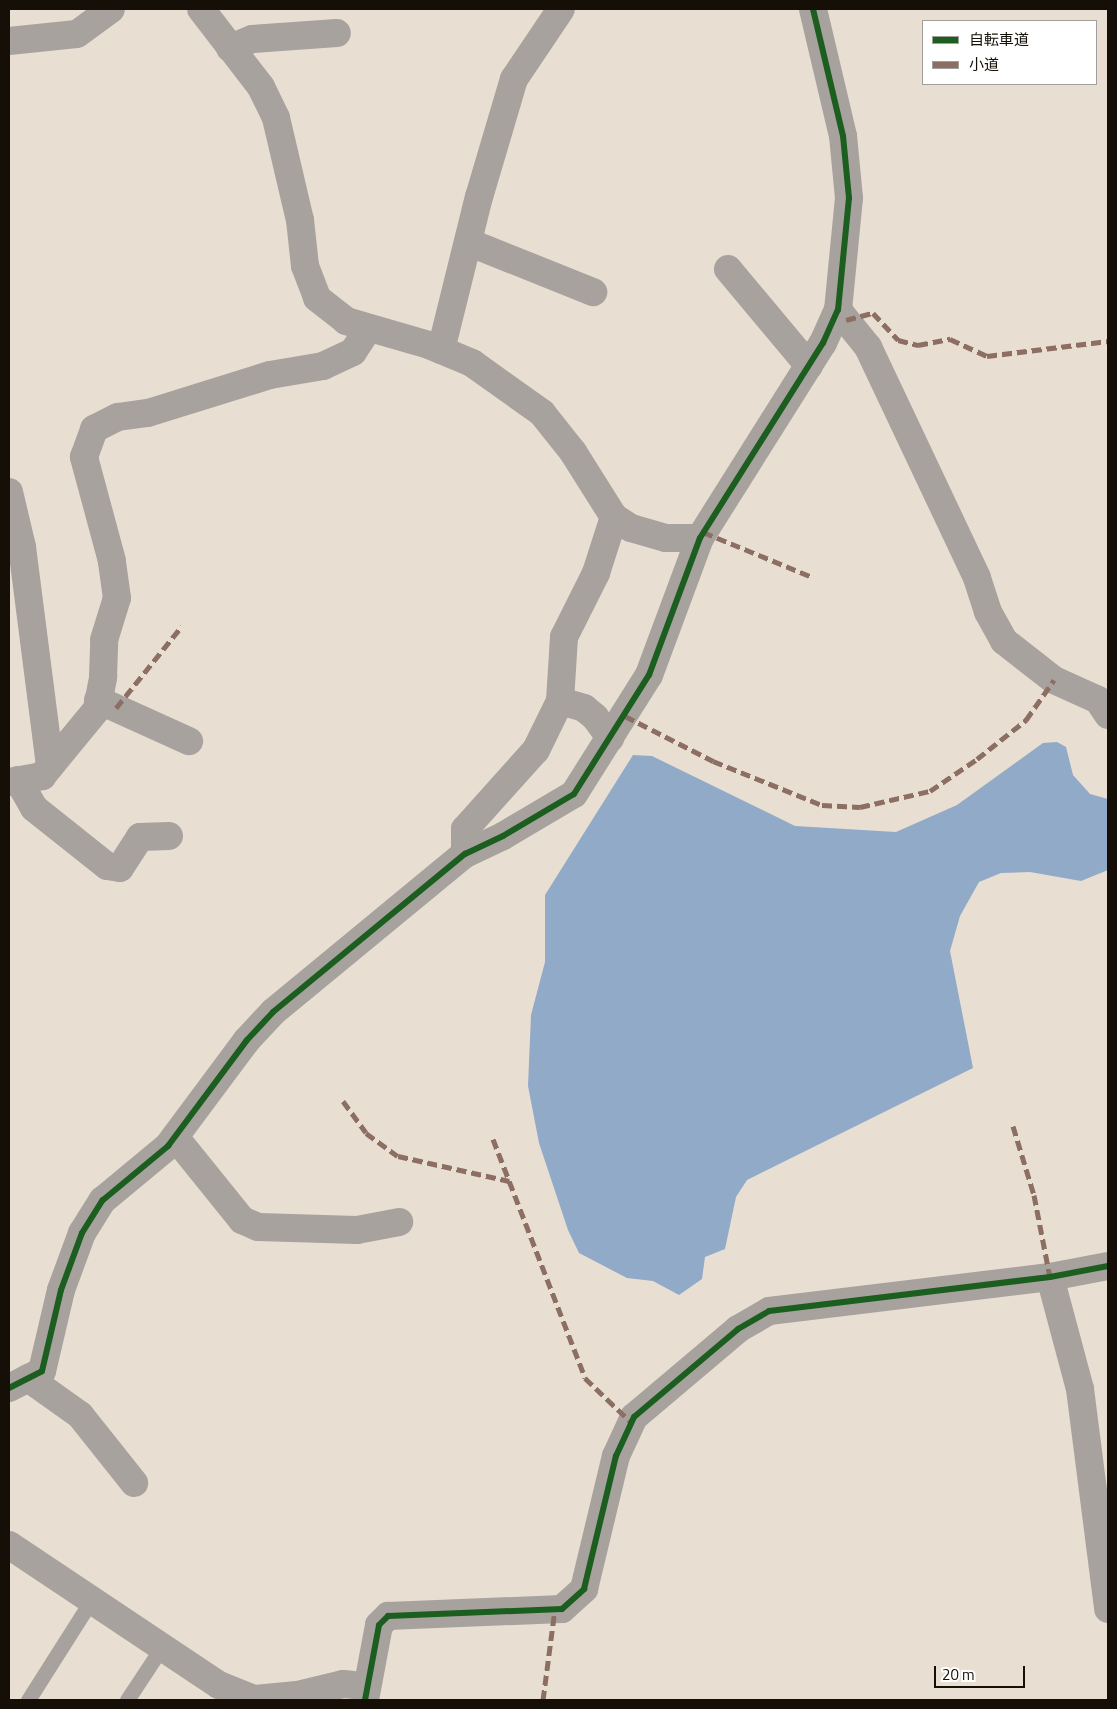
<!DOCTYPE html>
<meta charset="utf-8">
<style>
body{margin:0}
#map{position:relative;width:1117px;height:1709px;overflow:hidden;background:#e8ded2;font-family:"Titillium Web","Noto Sans JP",sans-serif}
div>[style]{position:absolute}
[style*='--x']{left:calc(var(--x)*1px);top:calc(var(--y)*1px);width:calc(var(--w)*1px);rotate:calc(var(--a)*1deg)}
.water>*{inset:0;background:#91aac8}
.lane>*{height:15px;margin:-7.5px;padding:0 7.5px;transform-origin:7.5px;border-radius:7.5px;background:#a7a29e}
.street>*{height:28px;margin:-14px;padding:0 14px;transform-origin:14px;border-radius:14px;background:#a7a29e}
.quiet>*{height:5px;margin-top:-2.5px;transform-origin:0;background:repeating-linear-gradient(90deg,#8d6e63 0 10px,transparent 0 15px)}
.cycleway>*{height:6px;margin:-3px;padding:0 3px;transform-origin:3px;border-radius:3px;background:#1b5e20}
span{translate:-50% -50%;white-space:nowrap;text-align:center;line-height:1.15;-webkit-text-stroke:4px #fff;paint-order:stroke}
.frame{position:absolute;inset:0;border:10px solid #150f08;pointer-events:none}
.legend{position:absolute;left:922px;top:20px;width:175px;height:65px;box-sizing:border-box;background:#fff;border:1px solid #a19f9c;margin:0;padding:6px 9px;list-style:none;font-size:15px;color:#150f08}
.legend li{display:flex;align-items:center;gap:10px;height:25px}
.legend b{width:25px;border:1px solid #a19f9c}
.scale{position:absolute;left:934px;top:1666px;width:91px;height:22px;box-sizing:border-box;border:2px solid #150f08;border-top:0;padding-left:6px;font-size:15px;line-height:18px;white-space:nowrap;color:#150f08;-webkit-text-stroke:4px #fff;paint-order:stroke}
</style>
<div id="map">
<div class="water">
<div style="clip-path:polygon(1057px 742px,1066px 747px,1073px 775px,1090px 794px,1108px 799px,1108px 870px,1081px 881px,1030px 872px,1001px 873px,979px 882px,960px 916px,950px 951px,973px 1068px,747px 1180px,736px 1197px,725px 1249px,705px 1257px,702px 1279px,679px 1295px,653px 1281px,627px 1278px,579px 1253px,568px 1230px,539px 1143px,528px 1086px,531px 1015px,545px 962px,545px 895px,633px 755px,652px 756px,795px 826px,896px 832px,957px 805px,1043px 743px)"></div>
</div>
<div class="lane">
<div style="--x:28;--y:1700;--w:120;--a:-57.6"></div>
<div style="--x:127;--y:1700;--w:64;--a:-56.6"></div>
</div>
<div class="street">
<div style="--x:201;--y:9;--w:98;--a:52.4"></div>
<div style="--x:261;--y:87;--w:34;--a:64"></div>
<div style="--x:276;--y:118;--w:105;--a:76.8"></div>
<div style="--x:300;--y:220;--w:46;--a:83.8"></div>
<div style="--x:305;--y:266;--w:34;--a:69"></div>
<div style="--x:317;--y:298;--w:37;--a:38"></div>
<div style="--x:346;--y:321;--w:86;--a:16.1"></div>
<div style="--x:429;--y:345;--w:47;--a:22.7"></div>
<div style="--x:472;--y:363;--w:86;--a:35.5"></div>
<div style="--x:542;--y:413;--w:50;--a:51.5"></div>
<div style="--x:573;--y:452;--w:77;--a:57.8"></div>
<div style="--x:614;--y:517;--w:20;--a:33"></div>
<div style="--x:631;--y:528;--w:36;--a:16"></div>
<div style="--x:666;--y:538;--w:34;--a:0"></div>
<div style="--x:9;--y:41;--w:68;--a:-5.9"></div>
<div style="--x:77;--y:34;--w:42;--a:-36.3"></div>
<div style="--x:230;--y:48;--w:24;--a:-22"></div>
<div style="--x:252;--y:39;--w:85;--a:-4"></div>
<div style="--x:468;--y:242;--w:135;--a:21.8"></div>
<div style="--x:728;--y:269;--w:126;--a:50.1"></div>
<div style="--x:838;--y:310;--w:48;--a:51"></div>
<div style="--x:868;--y:347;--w:255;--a:64.7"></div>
<div style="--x:977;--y:578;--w:36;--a:72"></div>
<div style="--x:988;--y:612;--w:33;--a:61"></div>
<div style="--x:1004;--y:641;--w:63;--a:38"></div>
<div style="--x:1054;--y:680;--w:48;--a:24.4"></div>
<div style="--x:1098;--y:700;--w:18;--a:56"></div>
<div style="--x:441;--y:350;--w:158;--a:-76.1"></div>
<div style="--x:479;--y:197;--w:123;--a:-73.5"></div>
<div style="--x:514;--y:79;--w:84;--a:-56.1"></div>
<div style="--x:9;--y:492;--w:57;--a:76.7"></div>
<div style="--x:22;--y:547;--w:221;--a:82.7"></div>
<div style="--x:98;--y:700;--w:100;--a:24.3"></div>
<div style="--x:560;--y:701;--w:25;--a:16"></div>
<div style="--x:584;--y:708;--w:14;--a:39"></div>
<div style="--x:595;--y:717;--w:26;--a:54"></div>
<div style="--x:18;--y:780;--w:32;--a:60"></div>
<div style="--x:34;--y:808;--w:93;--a:38.5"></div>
<div style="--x:107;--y:866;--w:13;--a:9"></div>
<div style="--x:120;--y:868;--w:37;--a:-57"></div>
<div style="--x:140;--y:837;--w:29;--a:-2"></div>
<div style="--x:9;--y:782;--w:34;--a:-10"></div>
<div style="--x:42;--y:776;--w:87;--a:-50.6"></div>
<div style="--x:97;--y:709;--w:33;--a:-79"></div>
<div style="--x:103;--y:677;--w:37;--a:-88"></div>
<div style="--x:104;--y:640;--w:44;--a:-72.8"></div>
<div style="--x:117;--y:598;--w:37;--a:-98"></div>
<div style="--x:112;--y:561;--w:108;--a:-105.1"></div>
<div style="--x:84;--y:457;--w:30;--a:-70"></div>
<div style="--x:94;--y:429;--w:27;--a:-27"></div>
<div style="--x:118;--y:417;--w:30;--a:-8"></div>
<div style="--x:148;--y:413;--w:128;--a:-17.3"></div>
<div style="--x:270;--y:375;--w:54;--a:-9.6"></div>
<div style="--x:323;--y:366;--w:33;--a:-25"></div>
<div style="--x:353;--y:352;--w:27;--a:-57"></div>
<div style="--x:465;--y:854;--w:25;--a:-90"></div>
<div style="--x:465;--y:829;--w:106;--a:-48.1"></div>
<div style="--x:536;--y:750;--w:55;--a:-63.9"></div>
<div style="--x:560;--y:701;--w:64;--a:-86.4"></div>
<div style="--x:564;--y:637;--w:72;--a:-63.4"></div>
<div style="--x:596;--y:573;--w:59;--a:-72.2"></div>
<div style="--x:175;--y:1137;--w:107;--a:51.1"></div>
<div style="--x:242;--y:1220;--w:17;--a:24"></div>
<div style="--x:258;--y:1227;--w:99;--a:1.7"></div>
<div style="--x:357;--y:1230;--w:43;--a:-10.8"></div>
<div style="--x:1050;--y:1277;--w:116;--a:75"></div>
<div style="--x:1080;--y:1389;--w:222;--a:82.7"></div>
<div style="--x:28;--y:1378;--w:64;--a:35.4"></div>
<div style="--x:80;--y:1415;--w:87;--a:51.5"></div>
<div style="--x:9;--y:1388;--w:37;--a:-27"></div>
<div style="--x:42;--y:1371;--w:83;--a:-76.8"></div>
<div style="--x:61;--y:1290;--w:61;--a:-69.8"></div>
<div style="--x:82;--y:1233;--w:39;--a:-58"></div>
<div style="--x:103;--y:1200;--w:85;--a:-39.7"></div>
<div style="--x:168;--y:1146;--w:132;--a:-53.3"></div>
<div style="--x:247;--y:1040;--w:38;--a:-47"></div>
<div style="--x:273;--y:1012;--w:249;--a:-39.5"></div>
<div style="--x:465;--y:854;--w:42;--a:-25.3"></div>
<div style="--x:503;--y:836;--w:82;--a:-30.6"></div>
<div style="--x:574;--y:794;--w:141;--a:-57.8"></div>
<div style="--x:649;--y:675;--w:146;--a:-69.6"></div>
<div style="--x:700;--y:538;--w:231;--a:-57.8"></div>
<div style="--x:823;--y:343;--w:36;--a:-66"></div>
<div style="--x:838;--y:310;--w:113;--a:-84.4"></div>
<div style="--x:849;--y:198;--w:62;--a:-95.5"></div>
<div style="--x:843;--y:136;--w:130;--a:-103.3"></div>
<div style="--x:9;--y:1545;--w:252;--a:33.7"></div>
<div style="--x:219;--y:1685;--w:38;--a:22"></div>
<div style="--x:254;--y:1699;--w:43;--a:-5.3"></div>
<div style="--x:297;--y:1695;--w:47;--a:-13.4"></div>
<div style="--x:343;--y:1684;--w:24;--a:5"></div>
<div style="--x:365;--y:1700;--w:76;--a:-79.4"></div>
<div style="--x:379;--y:1625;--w:13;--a:-45"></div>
<div style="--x:388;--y:1616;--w:174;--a:-2.3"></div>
<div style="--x:562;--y:1609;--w:30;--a:-42"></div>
<div style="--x:584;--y:1589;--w:137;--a:-76.5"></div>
<div style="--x:616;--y:1456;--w:43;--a:-65.2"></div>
<div style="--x:634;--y:1417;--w:136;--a:-40.2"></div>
<div style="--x:738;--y:1329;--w:36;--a:-30"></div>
<div style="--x:769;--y:1311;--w:283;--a:-6.9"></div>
<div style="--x:1050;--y:1277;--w:59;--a:-10.7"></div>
</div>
<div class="quiet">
<div style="--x:846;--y:320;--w:28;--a:-15"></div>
<div style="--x:873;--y:313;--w:37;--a:47"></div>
<div style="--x:898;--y:340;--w:21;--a:14"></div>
<div style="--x:918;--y:345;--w:33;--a:-11"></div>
<div style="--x:950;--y:339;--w:41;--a:24.7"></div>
<div style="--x:987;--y:356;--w:122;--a:-7.1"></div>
<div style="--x:703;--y:532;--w:118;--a:22.4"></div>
<div style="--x:116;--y:708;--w:105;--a:-51.2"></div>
<div style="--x:625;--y:716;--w:99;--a:27.1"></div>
<div style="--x:713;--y:761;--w:118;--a:22"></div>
<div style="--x:822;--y:805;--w:38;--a:3"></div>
<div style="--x:860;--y:807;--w:72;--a:-12.9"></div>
<div style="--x:930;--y:791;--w:57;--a:-34.2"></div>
<div style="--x:977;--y:759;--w:63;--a:-38.5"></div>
<div style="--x:1026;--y:720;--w:49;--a:-55"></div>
<div style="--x:343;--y:1101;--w:39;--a:54"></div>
<div style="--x:366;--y:1133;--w:39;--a:36"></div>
<div style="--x:398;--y:1156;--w:114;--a:12.7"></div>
<div style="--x:1013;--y:1126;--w:72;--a:73.1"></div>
<div style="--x:1034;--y:1195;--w:84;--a:79"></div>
<div style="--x:493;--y:1139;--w:256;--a:68.9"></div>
<div style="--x:585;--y:1378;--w:65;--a:43.8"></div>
<div style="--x:543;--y:1700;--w:92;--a:-82.5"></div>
</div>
<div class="cycleway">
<div style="--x:9;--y:1388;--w:37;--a:-27"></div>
<div style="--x:42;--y:1371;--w:83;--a:-76.8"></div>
<div style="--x:61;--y:1290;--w:61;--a:-69.8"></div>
<div style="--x:82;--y:1233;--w:39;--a:-58"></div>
<div style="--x:103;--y:1200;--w:85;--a:-39.7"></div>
<div style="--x:168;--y:1146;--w:132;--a:-53.3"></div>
<div style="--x:247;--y:1040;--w:38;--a:-47"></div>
<div style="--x:273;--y:1012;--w:249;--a:-39.5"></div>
<div style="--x:465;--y:854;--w:42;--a:-25.3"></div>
<div style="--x:503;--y:836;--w:82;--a:-30.6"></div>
<div style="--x:574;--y:794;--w:141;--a:-57.8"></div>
<div style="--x:649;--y:675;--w:146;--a:-69.6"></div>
<div style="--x:700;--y:538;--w:231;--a:-57.8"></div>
<div style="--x:823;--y:343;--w:36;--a:-66"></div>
<div style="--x:838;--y:310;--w:113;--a:-84.4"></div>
<div style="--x:849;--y:198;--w:62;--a:-95.5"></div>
<div style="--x:843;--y:136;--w:130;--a:-103.3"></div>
<div style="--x:365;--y:1700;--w:76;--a:-79.4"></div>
<div style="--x:379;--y:1625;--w:13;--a:-45"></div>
<div style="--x:388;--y:1616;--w:174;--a:-2.3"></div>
<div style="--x:562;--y:1609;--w:30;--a:-42"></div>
<div style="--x:584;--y:1589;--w:137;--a:-76.5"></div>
<div style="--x:616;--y:1456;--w:43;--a:-65.2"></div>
<div style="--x:634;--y:1417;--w:136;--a:-40.2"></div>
<div style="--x:738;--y:1329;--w:36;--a:-30"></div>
<div style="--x:769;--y:1311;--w:283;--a:-6.9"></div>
<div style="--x:1050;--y:1277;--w:59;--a:-10.7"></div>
</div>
<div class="frame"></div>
<ul class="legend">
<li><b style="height:6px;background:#1b5e20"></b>自転車道</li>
<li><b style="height:6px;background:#8d6e63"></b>小道</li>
</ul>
<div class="scale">20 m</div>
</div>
